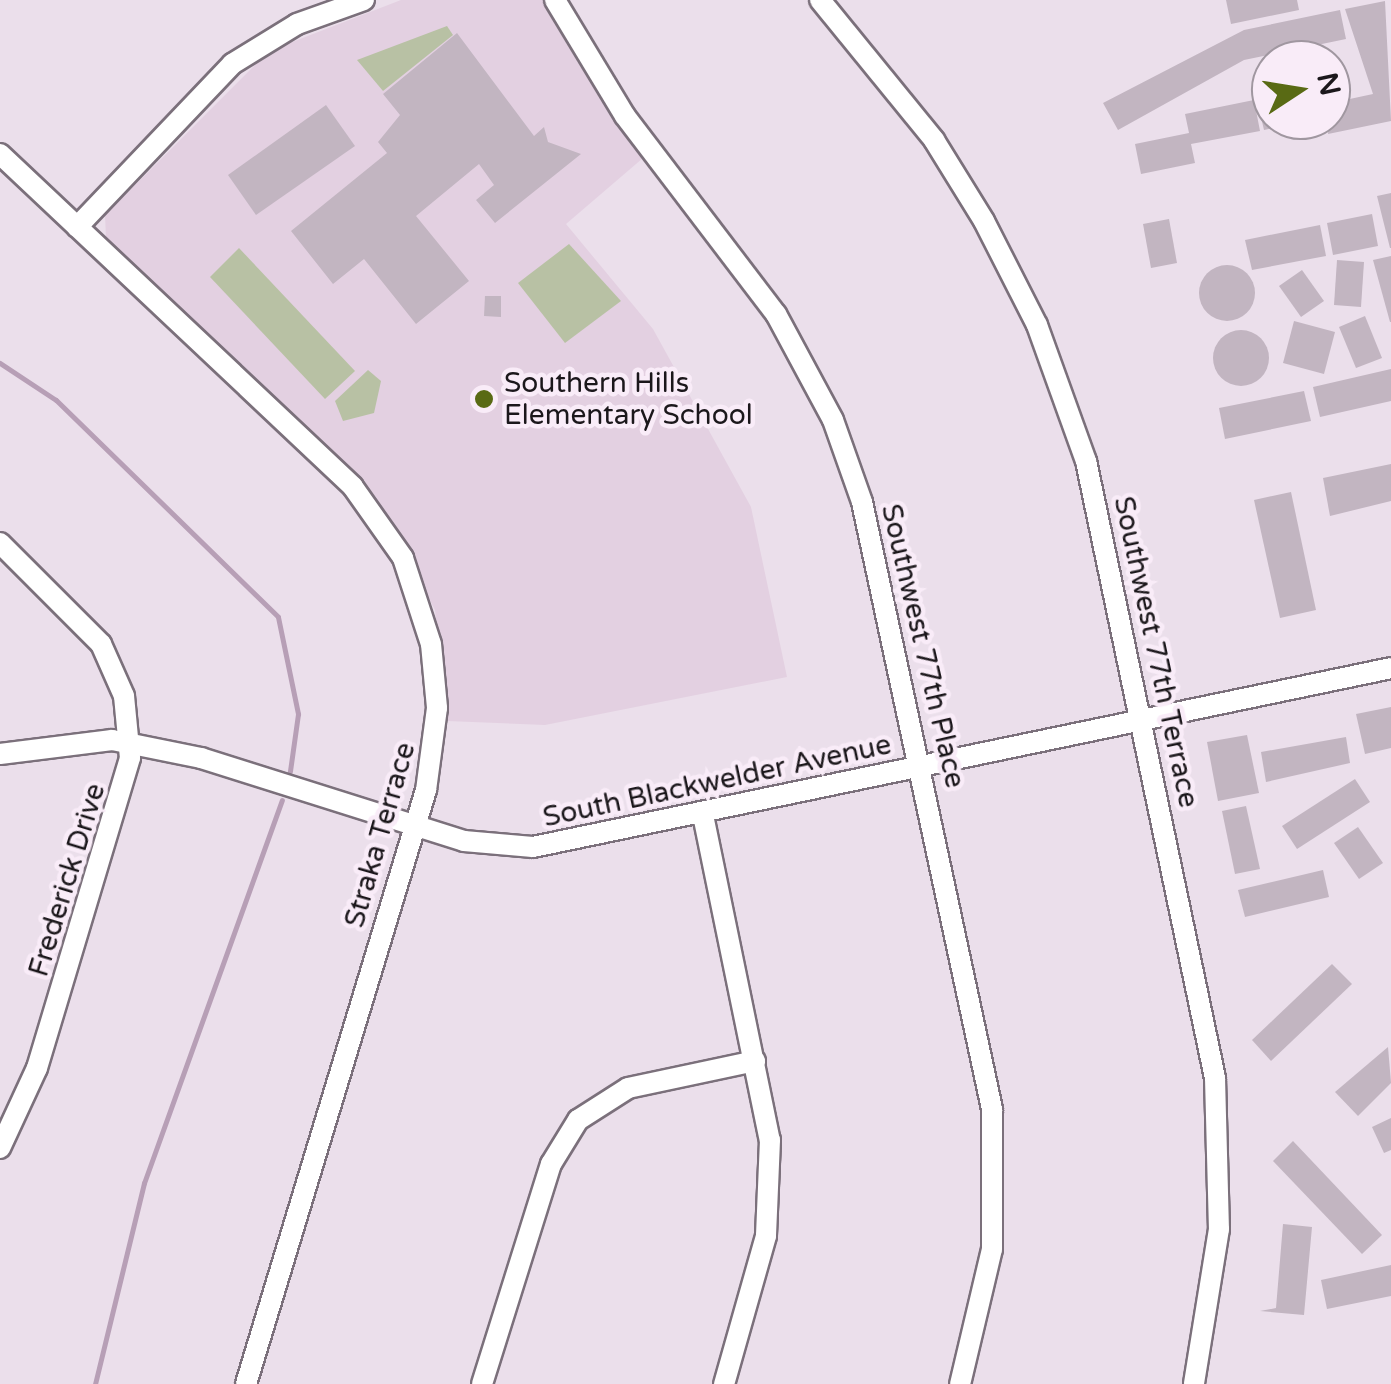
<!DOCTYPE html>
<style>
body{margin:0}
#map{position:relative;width:1391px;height:1384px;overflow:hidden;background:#ebdfeb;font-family:"Varela Round",sans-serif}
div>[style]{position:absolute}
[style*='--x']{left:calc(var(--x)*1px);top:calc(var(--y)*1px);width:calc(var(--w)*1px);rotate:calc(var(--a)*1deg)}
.built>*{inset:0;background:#e3d0e1}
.green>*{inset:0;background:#b8c1a4}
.stream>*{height:5px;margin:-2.5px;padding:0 2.5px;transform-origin:2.5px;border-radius:2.5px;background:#b79fb6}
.building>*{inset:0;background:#c2b5c1}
.round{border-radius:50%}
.roads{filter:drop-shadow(2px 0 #7b707b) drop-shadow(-2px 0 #7b707b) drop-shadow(0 2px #7b707b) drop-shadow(0 -2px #7b707b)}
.minor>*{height:20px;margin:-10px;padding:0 10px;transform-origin:10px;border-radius:10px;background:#fff}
.dots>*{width:28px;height:28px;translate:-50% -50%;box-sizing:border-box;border:5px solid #f9ecf8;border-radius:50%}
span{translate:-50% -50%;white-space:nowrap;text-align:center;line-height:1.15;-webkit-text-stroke:9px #f9ecf8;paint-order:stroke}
.poi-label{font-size:28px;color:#1b171b}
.left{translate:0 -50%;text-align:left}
.street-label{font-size:28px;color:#1b171b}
.north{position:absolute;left:1251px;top:40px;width:100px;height:100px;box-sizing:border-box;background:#f9ecf8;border:2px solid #a097a0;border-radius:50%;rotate:78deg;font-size:28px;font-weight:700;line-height:40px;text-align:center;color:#1b171b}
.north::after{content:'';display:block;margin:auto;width:35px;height:45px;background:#596a14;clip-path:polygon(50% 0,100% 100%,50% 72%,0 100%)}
</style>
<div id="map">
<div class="built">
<div style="clip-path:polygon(401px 0,542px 0,643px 158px,566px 224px,653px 329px,751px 507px,787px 677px,545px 725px,447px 721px,435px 610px,376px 497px,106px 239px,105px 215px,269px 51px)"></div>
</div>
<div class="green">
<div style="clip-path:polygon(447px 26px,453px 35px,383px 91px,357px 60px)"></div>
<div style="clip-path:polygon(569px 244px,621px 301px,565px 343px,518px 283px)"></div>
<div style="clip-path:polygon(239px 248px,355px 371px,325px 399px,210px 277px)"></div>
<div style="clip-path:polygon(368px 370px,381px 381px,374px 413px,343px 421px,335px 401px)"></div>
</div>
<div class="stream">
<div style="--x:0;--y:363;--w:67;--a:33.5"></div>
<div style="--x:56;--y:400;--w:310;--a:44.3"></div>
<div style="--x:278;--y:617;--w:99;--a:78.3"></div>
<div style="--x:298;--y:714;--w:58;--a:98"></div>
<div style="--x:95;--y:1384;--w:207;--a:-76.3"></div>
<div style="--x:144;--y:1183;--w:407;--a:-70.2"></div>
</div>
<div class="building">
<div style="clip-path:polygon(1226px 0,1297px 0,1299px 10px,1231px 24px)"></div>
<div style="clip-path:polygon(1385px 1px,1391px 121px,1328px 134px,1331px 103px,1373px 94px,1345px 9px)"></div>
<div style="clip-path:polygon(1340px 10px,1346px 39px,1244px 60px,1118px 130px,1103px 103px,1244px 30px)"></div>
<div style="clip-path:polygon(457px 33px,534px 136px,544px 127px,548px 142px,581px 154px,495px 223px,476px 200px,494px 185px,479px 164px,416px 216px,469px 281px,416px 324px,364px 259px,333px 284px,291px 231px,387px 153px,378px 142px,400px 115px,383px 94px)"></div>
<div style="clip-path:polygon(1271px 97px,1271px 120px,1300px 122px,1264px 130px,1257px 100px)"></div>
<div style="clip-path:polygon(1254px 100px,1260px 131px,1191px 144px,1195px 163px,1141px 174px,1135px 144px,1189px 133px,1185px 114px)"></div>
<div style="clip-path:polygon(326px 105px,355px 146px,256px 215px,228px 175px)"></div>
<div style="clip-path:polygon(1391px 193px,1391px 248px,1390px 248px,1377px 196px)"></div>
<div style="clip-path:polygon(1372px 214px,1378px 246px,1333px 255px,1327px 223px)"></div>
<div style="clip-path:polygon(1169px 219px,1177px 263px,1151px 268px,1143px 224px)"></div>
<div style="clip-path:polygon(1320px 225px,1326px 256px,1252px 270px,1245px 240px)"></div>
<div style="clip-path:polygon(1391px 256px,1391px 322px,1390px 322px,1373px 260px)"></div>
<div style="clip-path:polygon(1337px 260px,1364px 262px,1361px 307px,1334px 305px)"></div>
<div class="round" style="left:1199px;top:265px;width:56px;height:56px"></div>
<div style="clip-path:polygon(1302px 270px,1324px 301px,1301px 317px,1279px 286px)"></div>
<div style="clip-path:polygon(485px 296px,501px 296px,501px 317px,484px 316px)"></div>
<div style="clip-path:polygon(1365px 316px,1382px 358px,1356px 368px,1339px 327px)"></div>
<div style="clip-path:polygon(1294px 321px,1335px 332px,1324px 374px,1283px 363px)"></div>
<div class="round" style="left:1213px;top:330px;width:56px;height:56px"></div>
<div style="clip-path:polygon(1391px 369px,1391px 401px,1320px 417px,1313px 387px)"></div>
<div style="clip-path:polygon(1304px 391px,1311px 421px,1225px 439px,1219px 408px)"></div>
<div style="clip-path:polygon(1391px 464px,1391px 501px,1330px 516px,1323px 478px)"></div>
<div style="clip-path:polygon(1291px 492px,1316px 610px,1280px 618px,1254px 500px)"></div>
<div style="clip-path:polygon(1391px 707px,1391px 748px,1365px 754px,1356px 714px)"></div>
<div style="clip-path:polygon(1247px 735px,1259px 793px,1218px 801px,1207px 742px)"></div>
<div style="clip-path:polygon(1346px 737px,1350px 763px,1266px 782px,1261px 752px)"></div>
<div style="clip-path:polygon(1355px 779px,1370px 802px,1297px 849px,1282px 826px)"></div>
<div style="clip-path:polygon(1246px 806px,1260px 869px,1235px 874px,1222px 811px)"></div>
<div style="clip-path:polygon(1358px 827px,1383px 863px,1359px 879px,1334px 843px)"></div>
<div style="clip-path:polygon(1323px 870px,1329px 897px,1245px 917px,1238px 890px)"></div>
<div style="clip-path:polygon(1332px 964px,1352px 984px,1271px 1061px,1252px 1040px)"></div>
<div style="clip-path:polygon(1388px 1047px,1391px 1083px,1358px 1116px,1335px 1092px)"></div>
<div style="clip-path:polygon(1391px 1118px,1391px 1150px,1384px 1153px,1372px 1127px)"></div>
<div style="clip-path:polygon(1293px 1141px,1382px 1235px,1362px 1254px,1273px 1161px)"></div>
<div style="clip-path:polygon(1283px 1224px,1312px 1227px,1304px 1315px,1260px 1311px,1276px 1308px)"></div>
<div style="clip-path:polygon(1391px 1265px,1391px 1296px,1327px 1309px,1321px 1280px)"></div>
</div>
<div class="roads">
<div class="minor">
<div style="--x:555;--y:0;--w:135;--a:58.9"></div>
<div style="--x:625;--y:116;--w:249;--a:52.7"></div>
<div style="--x:776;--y:314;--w:120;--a:61.7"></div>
<div style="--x:833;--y:420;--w:87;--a:70.5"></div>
<div style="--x:862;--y:502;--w:621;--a:77.91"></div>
<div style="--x:992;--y:1109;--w:140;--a:90"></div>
<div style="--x:992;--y:1249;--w:139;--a:103.3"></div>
<div style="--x:820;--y:0;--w:181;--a:50.8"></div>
<div style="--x:934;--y:140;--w:95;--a:58.3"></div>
<div style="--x:984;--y:221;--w:117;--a:63"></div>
<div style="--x:1037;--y:325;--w:145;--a:70.2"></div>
<div style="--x:1086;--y:461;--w:630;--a:78.19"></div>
<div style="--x:1215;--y:1078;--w:151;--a:88.5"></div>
<div style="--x:1219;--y:1229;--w:157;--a:99.2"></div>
<div style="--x:0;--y:154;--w:485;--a:43.3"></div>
<div style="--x:353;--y:487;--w:87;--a:54.8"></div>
<div style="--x:403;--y:558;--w:90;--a:72"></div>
<div style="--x:431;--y:644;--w:64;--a:84.6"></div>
<div style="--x:437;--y:708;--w:83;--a:97.6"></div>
<div style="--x:426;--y:790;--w:621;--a:106.86"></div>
<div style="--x:77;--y:227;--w:225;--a:-46.4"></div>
<div style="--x:232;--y:64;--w:76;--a:-31.6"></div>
<div style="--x:297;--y:24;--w:71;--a:-19.7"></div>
<div style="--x:0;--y:543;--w:143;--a:45"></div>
<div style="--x:101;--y:644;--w:57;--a:66.1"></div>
<div style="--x:124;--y:696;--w:62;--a:84.5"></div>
<div style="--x:130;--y:758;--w:324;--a:106.7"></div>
<div style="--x:37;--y:1068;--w:88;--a:114.8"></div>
<div style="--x:0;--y:754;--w:113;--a:-7.1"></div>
<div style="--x:112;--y:740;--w:91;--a:11.4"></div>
<div style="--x:201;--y:758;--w:276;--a:17.5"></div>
<div style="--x:464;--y:841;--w:69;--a:5"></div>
<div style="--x:533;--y:847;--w:876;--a:-11.78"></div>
<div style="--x:703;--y:815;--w:332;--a:78.4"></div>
<div style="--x:770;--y:1140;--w:96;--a:92.4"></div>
<div style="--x:766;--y:1236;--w:154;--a:105.8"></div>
<div style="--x:482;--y:1384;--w:231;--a:-72.6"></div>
<div style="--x:551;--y:1164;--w:52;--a:-58.5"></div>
<div style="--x:578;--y:1120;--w:59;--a:-32.6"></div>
<div style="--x:628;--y:1088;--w:130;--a:-12"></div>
</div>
</div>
<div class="dots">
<div style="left:484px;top:399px;background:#596a14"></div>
</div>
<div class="poi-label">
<span class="left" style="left:504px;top:399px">Southern Hills<br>Elementary School</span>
</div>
<div class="street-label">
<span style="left:923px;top:646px;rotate:77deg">Southwest 77th Place</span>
<span style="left:1156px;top:652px;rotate:78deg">Southwest 77th Terrace</span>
<span style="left:717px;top:781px;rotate:-12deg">South Blackwelder Avenue</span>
<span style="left:380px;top:835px;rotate:-74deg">Straka Terrace</span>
<span style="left:67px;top:880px;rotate:-73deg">Frederick Drive</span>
</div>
<div class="north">N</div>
</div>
